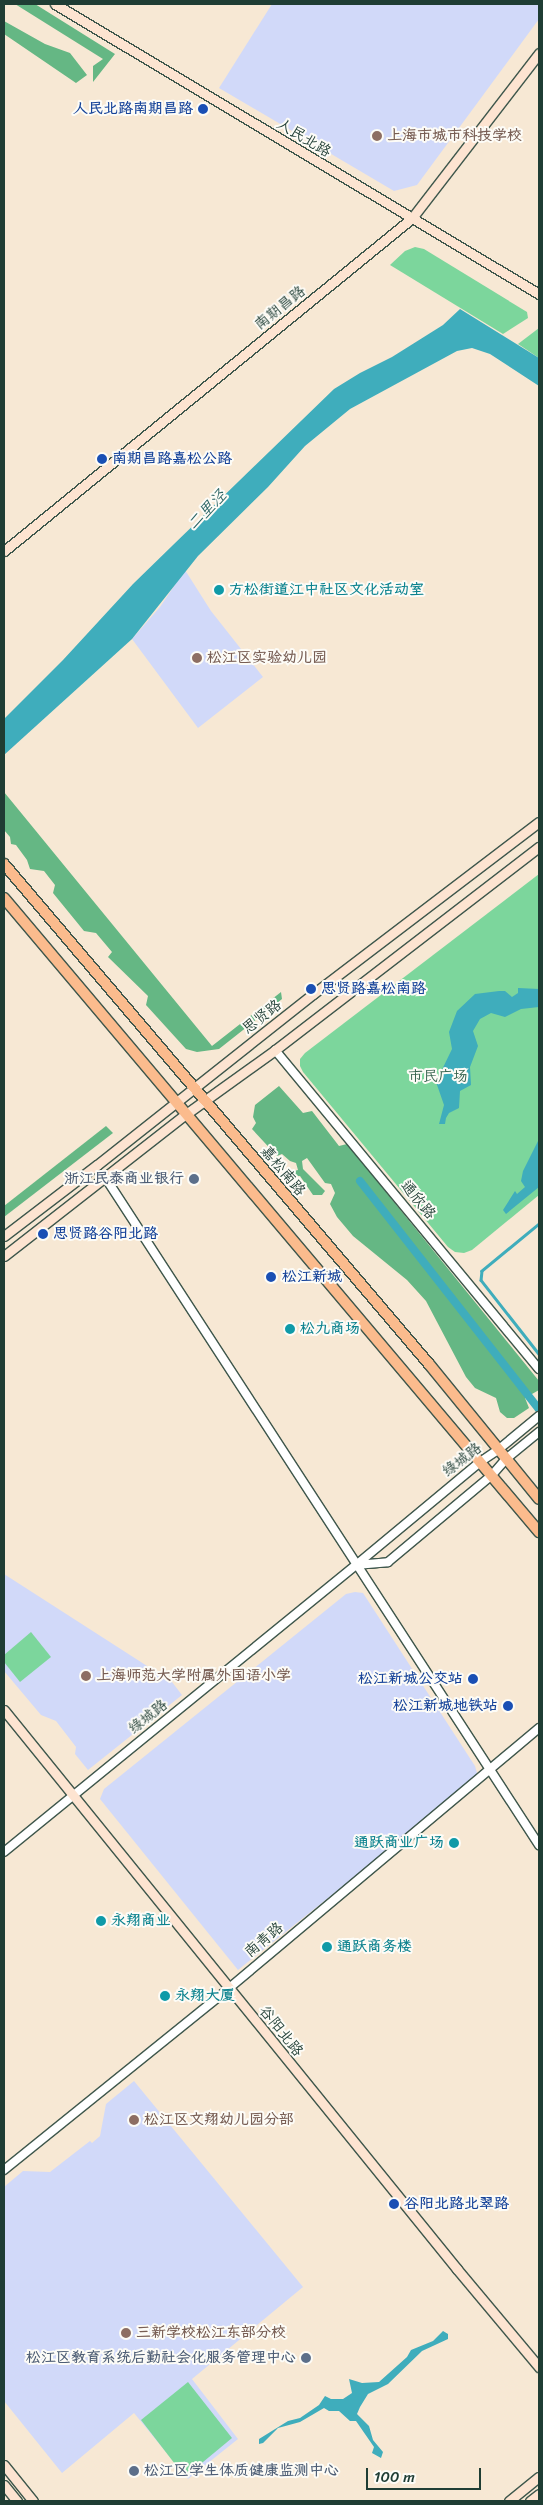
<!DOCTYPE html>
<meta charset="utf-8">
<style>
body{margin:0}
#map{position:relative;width:543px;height:2505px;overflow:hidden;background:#f7e8d4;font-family:Sriracha,"LXGW WenKai TC",sans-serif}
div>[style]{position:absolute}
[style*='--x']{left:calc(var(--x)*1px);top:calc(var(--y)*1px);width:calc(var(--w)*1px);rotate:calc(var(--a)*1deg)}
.built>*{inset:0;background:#d1d9f9}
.green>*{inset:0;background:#7cd69c}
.forest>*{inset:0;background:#65b784}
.water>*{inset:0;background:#3fadbc}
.stream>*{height:2.5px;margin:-1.25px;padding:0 1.25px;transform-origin:1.25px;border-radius:1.25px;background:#3fadbc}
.canal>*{height:8px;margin:-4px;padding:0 4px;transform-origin:4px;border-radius:4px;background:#3fadbc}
.roads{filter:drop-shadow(1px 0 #3f574c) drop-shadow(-1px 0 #3f574c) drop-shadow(0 1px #3f574c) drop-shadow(0 -1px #3f574c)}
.tertiary>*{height:8px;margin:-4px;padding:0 4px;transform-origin:4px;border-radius:4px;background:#fff}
.secondary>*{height:9px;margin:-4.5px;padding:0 4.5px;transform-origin:4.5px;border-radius:4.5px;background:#fde4d1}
.primary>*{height:10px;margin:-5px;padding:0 5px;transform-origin:5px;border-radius:5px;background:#fbbb8d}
.dots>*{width:14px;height:14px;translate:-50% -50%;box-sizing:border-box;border:2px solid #fdfcf7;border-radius:50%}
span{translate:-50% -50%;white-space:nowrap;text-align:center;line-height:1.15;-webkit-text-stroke:4px #fdfcf7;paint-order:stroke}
.transit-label{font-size:15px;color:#164399;font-weight:700}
.right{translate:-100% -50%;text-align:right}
.left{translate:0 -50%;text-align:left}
.education-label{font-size:15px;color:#785e54;font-weight:700}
.street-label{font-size:15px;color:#1f3d34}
.culture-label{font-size:15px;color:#0d838f;font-weight:700}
.park-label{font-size:15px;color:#36634e}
.service-label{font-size:15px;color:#4e5e75;font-weight:700}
.water-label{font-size:16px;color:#2a6464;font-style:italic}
.frame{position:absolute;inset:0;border:5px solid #1f3d34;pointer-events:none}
.scale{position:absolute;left:366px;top:2468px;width:115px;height:22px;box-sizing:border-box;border:2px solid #1f3d34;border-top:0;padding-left:6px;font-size:15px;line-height:18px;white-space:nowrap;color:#1f3d34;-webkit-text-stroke:4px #fdfcf7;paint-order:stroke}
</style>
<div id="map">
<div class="built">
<div style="clip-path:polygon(272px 4px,539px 4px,539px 19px,417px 185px,394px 191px,219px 88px)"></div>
<div style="clip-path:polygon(185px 570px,211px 611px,263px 677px,198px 728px,132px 639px,160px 607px)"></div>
<div style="clip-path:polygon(4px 1574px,172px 1682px,182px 1695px,88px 1770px,75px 1754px,76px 1747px,56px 1721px,41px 1715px,4px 1671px)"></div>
<div style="clip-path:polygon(355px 1592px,363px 1593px,475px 1766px,477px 1773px,473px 1782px,238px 1970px,100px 1799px,104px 1789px,346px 1594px)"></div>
<div style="clip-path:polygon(134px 2081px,303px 2287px,192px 2379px,238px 2439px,188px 2479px,134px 2413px,62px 2473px,4px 2401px,4px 2187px,23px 2171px,50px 2172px,90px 2141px,92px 2143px,100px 2136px,106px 2104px)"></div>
</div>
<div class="green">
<div style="clip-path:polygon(415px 247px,424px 249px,527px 312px,528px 318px,503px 334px,390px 265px,405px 251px)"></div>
<div style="clip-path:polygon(539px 328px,539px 358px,518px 344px)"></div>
<div style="clip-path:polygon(539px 874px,539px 1195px,472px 1250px,464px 1253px,455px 1252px,448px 1247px,303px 1072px,300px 1066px,300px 1059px,305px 1053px)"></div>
<div style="clip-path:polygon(31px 1632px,51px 1657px,20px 1682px,4px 1662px,4px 1655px)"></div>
<div style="clip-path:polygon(188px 2382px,232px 2438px,185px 2477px,141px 2420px)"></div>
</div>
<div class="forest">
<div style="clip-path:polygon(15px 4px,35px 4px,115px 54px,93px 82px,93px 66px,103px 59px)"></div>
<div style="clip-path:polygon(4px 21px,45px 44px,70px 53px,87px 75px,76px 83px,4px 34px)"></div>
<div style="clip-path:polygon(4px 792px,212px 1046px,281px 992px,282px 999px,219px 1049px,197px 1052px,186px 1049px,146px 1005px,148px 996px,108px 957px,112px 952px,96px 933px,84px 931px,53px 893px,55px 885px,44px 871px,30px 869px,27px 860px,16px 845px,11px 844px,10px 837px,4px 830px)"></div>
<div style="clip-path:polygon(279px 1086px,303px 1113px,312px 1111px,339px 1146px,347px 1144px,539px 1381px,539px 1390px,525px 1398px,529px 1408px,514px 1418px,507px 1418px,500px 1412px,496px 1398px,475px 1388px,466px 1377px,426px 1301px,407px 1280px,353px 1236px,337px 1217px,330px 1204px,335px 1193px,331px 1184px,325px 1183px,307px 1158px,302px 1161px,303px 1169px,325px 1191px,322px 1195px,313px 1195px,300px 1176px,295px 1176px,290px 1172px,298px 1170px,296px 1163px,290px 1161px,282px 1154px,277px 1156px,252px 1129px,256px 1123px,253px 1117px,255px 1105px)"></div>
<div style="clip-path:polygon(106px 1126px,113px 1133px,4px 1217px,4px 1206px)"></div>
</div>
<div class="water">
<div style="clip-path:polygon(460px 309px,539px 358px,539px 386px,490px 354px,472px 348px,457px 351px,350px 409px,305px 446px,268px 487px,198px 556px,132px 639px,4px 755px,4px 719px,63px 660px,133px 584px,172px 546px,334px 389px,360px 373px,392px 357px,443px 325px)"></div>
<div style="clip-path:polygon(518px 988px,539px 989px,539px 1007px,521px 1009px,505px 1017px,491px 1013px,480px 1019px,473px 1031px,478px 1046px,470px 1067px,471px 1085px,460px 1091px,459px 1108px,449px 1113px,446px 1118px,445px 1124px,439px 1124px,444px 1105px,436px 1082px,452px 1049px,449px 1032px,457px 1011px,475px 994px,499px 991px,505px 991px,512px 997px,518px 993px)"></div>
<div style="clip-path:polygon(539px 1139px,539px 1187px,506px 1214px,503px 1210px,515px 1191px,517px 1194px,525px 1187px,521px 1181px,523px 1171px)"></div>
<div style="clip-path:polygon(443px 2331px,448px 2334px,448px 2339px,422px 2351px,388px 2384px,368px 2394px,360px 2407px,357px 2414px,369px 2426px,373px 2440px,383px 2452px,381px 2458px,372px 2453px,374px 2447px,356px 2421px,350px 2421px,339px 2411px,329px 2411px,324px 2408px,300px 2422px,278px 2428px,263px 2443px,259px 2444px,259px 2439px,288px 2421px,300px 2418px,319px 2405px,325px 2396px,331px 2399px,343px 2399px,352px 2393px,349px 2379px,362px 2383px,379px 2382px,407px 2357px,411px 2350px,433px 2341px)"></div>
</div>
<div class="stream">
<div style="--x:539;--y:1224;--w:74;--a:140.5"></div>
<div style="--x:482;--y:1271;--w:9;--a:96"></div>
<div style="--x:481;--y:1280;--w:94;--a:51.9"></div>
</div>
<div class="canal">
<div style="--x:360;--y:1181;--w:290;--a:51.9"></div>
</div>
<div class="roads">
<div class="tertiary">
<div style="--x:275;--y:1050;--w:414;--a:50.4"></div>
<div style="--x:105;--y:1177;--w:797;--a:56.99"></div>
<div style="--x:356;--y:1565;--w:32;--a:-5"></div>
<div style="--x:388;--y:1562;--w:136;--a:-39.9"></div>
<div style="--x:492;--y:1475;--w:21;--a:-49"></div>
<div style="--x:506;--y:1459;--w:43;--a:-39.3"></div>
<div style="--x:4;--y:1852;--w:454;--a:-39.2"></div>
<div style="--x:356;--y:1565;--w:161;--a:-39.7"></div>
<div style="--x:480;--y:1462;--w:23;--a:-34"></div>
<div style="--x:499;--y:1449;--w:52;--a:-39.5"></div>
<div style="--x:4;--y:2170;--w:288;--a:-38.9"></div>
<div style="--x:228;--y:1989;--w:406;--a:-40"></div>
</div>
<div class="secondary">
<div style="--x:55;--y:4;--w:564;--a:30.93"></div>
<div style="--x:4;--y:551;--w:527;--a:-39.22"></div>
<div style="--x:412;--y:218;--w:208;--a:-52.4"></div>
<div style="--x:4;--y:1236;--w:117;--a:-37.4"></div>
<div style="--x:97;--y:1165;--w:275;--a:-38.4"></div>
<div style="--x:313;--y:994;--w:284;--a:-37.3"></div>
<div style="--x:4;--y:1256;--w:231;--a:-38"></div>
<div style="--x:186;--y:1114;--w:110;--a:-35.7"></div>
<div style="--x:275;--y:1050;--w:333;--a:-37.6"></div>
<div style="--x:4;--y:1710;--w:720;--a:50.98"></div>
<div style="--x:457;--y:2269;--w:128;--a:50.1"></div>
<div style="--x:4;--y:2465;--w:46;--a:51.1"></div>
<div style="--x:4;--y:2485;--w:21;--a:51"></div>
<div style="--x:509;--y:2501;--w:38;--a:-39"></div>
<div style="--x:530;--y:2501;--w:11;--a:-38"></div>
</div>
<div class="primary">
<div style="--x:4;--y:864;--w:656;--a:49.64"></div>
<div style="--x:429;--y:1364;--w:174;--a:50.8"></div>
<div style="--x:4;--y:898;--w:830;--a:49.84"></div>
</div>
</div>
<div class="dots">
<div style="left:203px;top:109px;background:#1a4fb4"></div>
<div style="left:377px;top:136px;background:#8d6e63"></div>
<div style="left:102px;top:459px;background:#1a4fb4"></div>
<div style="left:219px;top:590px;background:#0f9aa8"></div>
<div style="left:197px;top:658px;background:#8d6e63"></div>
<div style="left:311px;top:989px;background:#1a4fb4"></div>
<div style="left:194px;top:1179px;background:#5c6f8a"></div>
<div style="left:43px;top:1234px;background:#1a4fb4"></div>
<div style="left:271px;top:1277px;background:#1a4fb4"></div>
<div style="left:290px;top:1329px;background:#0f9aa8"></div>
<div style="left:86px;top:1676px;background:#8d6e63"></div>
<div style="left:473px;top:1679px;background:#1a4fb4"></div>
<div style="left:508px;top:1706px;background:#1a4fb4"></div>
<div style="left:454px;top:1843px;background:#0f9aa8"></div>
<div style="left:101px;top:1921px;background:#0f9aa8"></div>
<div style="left:327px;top:1947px;background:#0f9aa8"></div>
<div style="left:165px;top:1996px;background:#0f9aa8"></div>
<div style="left:134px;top:2120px;background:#8d6e63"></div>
<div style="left:394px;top:2204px;background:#1a4fb4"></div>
<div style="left:126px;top:2333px;background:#8d6e63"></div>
<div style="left:306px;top:2358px;background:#5c6f8a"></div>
<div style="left:134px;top:2471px;background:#5c6f8a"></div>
</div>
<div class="transit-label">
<span class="right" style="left:193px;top:109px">人民北路南期昌路</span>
<span class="left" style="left:112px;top:459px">南期昌路嘉松公路</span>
<span class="left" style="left:321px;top:989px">思贤路嘉松南路</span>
<span class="left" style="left:53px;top:1234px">思贤路谷阳北路</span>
<span class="left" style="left:282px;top:1277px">松江新城</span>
<span class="right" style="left:463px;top:1679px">松江新城公交站</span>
<span class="right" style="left:498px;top:1706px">松江新城地铁站</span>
<span class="left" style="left:404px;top:2204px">谷阳北路北翠路</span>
</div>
<div class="education-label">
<span class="left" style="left:387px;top:136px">上海市城市科技学校</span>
<span class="left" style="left:207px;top:658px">松江区实验幼儿园</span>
<span class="left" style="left:96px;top:1676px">上海师范大学附属外国语小学</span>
<span class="left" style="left:144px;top:2120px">松江区文翔幼儿园分部</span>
<span class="left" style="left:136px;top:2333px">三新学校松江东部分校</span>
</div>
<div class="street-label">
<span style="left:304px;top:138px;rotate:31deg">人民北路</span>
<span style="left:280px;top:308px;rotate:-39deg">南期昌路</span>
<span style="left:262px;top:1017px;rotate:-38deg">思贤路</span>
<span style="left:283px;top:1171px;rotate:50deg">嘉松南路</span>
<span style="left:418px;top:1200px;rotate:50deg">通欣路</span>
<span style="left:462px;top:1460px;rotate:-38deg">绿城路</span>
<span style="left:148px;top:1717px;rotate:-39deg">绿城路</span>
<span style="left:264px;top:1940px;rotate:-40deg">南青路</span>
<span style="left:281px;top:2031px;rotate:51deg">谷阳北路</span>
</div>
<div class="culture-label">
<span class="left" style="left:229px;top:590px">方松街道江中社区文化活动室</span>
<span class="left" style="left:300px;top:1329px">松九商场</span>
<span class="right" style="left:444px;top:1843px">通跃商业广场</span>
<span class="left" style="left:111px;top:1921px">永翔商业</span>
<span class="left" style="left:337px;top:1947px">通跃商务楼</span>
<span class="left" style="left:175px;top:1996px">永翔大厦</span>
</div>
<div class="park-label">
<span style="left:438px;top:1077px">市民广场</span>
</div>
<div class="service-label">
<span class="right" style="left:184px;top:1179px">浙江民泰商业银行</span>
<span class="right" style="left:296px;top:2358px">松江区教育系统后勤社会化服务管理中心</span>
<span class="left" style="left:144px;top:2471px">松江区学生体质健康监测中心</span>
</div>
<div class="water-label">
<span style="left:207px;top:510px;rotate:-46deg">二里泾</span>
</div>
<div class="frame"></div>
<div class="scale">100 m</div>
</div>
